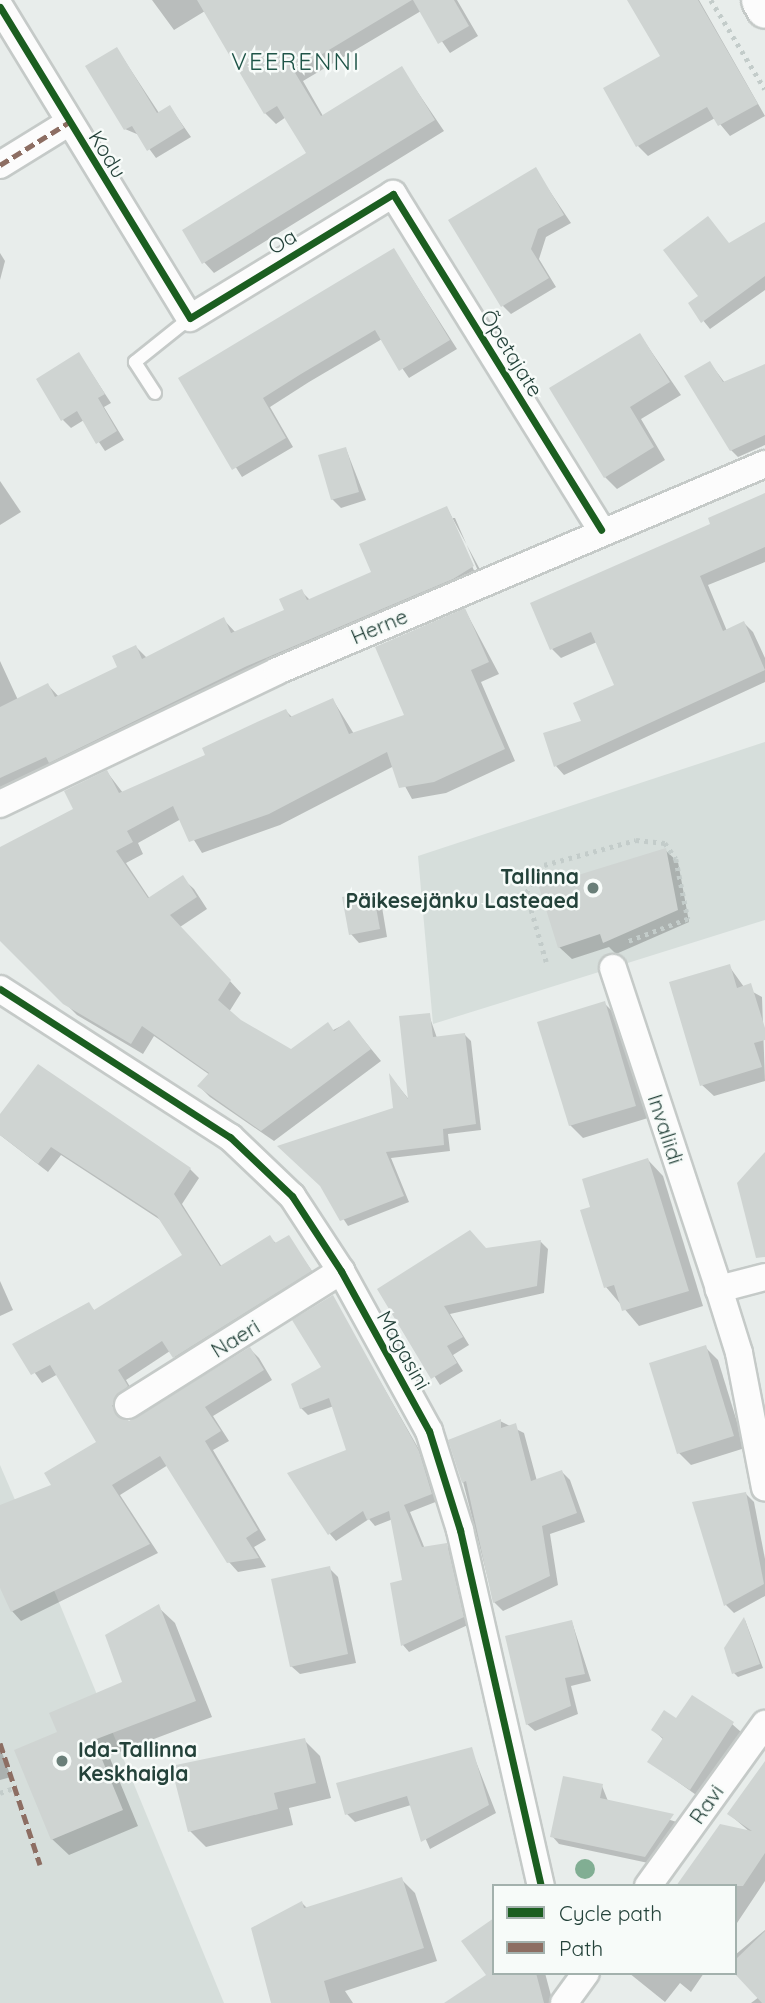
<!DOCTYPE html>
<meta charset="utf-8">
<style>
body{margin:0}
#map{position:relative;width:765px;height:2003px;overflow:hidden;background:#e8edeb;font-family:Quicksand,sans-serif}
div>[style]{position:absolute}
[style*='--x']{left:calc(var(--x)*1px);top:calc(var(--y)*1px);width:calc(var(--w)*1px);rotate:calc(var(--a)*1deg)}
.built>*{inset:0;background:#d6dedb}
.shadow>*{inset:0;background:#0003}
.building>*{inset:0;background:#cfd4d2}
.path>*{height:4.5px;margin-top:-2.25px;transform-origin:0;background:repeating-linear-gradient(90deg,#c3ccca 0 3.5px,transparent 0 8.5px)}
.roads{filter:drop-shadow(2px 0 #c5cac8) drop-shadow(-2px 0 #c5cac8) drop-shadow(0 2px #c5cac8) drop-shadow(0 -2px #c5cac8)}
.lane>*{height:12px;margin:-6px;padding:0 6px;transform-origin:6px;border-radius:6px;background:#fcfcfc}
.street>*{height:26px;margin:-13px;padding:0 13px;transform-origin:13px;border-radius:13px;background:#fcfcfc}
.secondary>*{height:37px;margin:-18.5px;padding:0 18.5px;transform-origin:18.5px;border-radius:18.5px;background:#fcfcfc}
.quiet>*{height:5px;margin-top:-2.5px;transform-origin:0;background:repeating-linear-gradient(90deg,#8d6e63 0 10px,transparent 0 15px)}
.cycleway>*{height:7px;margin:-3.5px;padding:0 3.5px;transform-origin:3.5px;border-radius:3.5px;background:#1b5e20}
.trees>*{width:20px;height:20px;margin:-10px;border-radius:50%;background:#81ae93}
.dots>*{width:19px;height:19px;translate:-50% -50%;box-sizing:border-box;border:4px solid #f7fbf9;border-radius:50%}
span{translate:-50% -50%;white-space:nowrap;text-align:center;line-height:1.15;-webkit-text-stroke:5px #f7fbf9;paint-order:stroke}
.street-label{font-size:21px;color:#24423a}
.poi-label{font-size:21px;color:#24423a;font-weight:700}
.right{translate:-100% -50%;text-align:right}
.left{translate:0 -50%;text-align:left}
.quarter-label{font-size:24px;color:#1f5548;letter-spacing:2px}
.legend{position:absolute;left:492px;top:1884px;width:245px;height:91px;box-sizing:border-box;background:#f7fbf9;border:2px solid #a3b1ad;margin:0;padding:9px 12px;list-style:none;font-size:21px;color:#24423a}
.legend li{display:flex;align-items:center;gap:14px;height:35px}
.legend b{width:35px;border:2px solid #a3b1ad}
</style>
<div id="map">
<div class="built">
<div style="clip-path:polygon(765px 742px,765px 920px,433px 1024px,418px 856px)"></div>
<div style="clip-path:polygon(0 1465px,56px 1595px,224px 2003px,0 2003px)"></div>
</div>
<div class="shadow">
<div style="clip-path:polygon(152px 0,457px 0,478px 36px,450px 53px,421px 11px,303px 81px,323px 116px,402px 69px,444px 131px,214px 273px,204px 262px,309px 154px,286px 117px,276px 124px,265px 113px,205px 11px,174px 30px)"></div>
<div style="clip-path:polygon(629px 0,699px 0,765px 116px,730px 136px,715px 118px,648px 156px,638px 146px,662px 57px)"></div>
<div style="clip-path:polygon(117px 49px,159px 113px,170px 107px,191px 137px,156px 158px,139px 135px,125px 129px)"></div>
<div style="clip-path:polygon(535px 169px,571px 223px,546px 237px,539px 259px,556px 287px,511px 314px,503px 306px)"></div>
<div style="clip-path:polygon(765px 224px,765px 290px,710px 329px,690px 304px,701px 296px,730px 245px)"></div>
<div style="clip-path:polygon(394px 250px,457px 349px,409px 378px,382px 339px,309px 382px,270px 407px,293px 447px,242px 477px,180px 379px)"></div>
<div style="clip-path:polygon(0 253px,5px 261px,0 280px)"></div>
<div style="clip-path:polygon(640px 335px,681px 395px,641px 419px,665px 460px,617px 489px,605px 477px)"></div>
<div style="clip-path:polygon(79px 354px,111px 403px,104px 407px,124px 440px,105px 451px,84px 420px,71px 428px,63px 420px)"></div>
<div style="clip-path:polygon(710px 363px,725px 383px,765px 366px,765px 445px,738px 457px,731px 450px)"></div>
<div style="clip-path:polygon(346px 449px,366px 500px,341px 508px,332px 499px)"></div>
<div style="clip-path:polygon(0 481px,21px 512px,0 525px)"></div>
<div style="clip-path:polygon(765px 495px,765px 562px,708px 585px,727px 631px,744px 623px,753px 632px,765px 658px,765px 682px,564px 775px,556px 766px,616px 685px,597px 642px,561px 658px,552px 649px,713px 525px)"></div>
<div style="clip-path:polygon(evenodd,447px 508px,484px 577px,0 795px,0 661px,18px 700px,48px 685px,59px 697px,120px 668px,136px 647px,147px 658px,223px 619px,236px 633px,286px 611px,301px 591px,310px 600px,374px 573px,447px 508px,451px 518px,455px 518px,479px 573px,476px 575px,451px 518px)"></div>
<div style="clip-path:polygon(465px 610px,499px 674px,481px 682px,515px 761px,446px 793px,412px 799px,394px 766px,280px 825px,202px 853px,181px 819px,138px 843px,143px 854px,126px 863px,150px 899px,182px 878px,194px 889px,207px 909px,180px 927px,241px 993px,229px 1012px,240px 1022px,292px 1051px,349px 1022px,381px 1061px,274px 1141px,210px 1097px,199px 1086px,210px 1075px,154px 1036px,143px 1054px,77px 1015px,0 938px,0 849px,75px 810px,107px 772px,123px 793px,208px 756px,286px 711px,293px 718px,333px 700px,354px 734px,406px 716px)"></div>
<div style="clip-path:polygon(665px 850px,678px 862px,689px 922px,616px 954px,609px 947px,572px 959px,559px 947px)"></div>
<div style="clip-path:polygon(372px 893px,381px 901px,387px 937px,359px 943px,351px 934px)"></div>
<div style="clip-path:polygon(729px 966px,744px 987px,762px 997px,765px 1081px,714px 1096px,702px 1085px)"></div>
<div style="clip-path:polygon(604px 1003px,617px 1016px,648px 1118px,583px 1138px,570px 1125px)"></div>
<div style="clip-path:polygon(429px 1015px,437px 1038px,465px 1035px,471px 1041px,481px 1130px,448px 1134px,450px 1151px,391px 1158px,409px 1202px,348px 1226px,322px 1186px,395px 1110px,394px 1081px,411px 1102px)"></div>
<div style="clip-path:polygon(0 1117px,190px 1169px,199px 1178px,182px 1204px,222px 1267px,269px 1237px,277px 1244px,288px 1237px,319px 1281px,183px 1366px,170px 1351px,126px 1380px,136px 1397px,121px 1416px,129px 1423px,250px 1349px,259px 1358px,272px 1380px,213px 1416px,229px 1441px,213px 1450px,266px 1540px,254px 1547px,266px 1567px,238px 1572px,229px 1562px,168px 1465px,120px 1495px,158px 1553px,21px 1621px,12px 1611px,0 1583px,0 1507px,54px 1486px,99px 1442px,58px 1374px,42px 1383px,15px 1345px,89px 1305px,95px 1311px,184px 1255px,162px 1221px,61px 1155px,48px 1172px,0 1135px)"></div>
<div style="clip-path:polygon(648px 1160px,663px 1176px,703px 1306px,639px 1326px,606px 1287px,592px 1208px)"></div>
<div style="clip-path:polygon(541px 1242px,548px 1249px,544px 1293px,450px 1314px,469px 1345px,453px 1355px,463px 1371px,440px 1385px,379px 1289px,486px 1249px)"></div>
<div style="clip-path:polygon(0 1281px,13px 1310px,0 1316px)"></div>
<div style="clip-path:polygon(332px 1297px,425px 1460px,438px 1501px,410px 1512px,425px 1549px,446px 1545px,453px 1552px,470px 1624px,409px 1652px,403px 1645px,404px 1581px,393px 1519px,375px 1526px,369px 1519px,336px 1541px,330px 1534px,348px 1451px,334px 1406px,308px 1415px,301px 1408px,323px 1367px)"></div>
<div style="clip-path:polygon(705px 1347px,718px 1360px,745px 1448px,691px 1465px,679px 1453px)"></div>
<div style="clip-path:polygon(500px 1421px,524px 1433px,537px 1481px,562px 1472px,570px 1480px,585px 1522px,550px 1534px,558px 1585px,503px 1611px,494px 1602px,463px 1482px)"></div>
<div style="clip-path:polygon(746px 1494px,754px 1502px,765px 1559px,765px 1596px,734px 1613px,726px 1605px)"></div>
<div style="clip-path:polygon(329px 1568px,338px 1577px,356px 1663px,300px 1674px,291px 1666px)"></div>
<div style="clip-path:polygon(158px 1607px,175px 1623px,212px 1717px,109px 1756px,138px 1826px,69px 1855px,52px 1839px,59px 1733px,124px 1683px)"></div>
<div style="clip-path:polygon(745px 1620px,763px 1668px,738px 1677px,734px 1673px)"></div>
<div style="clip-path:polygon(572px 1622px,591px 1681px,571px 1686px,578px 1714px,535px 1731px,527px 1724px)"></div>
<div style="clip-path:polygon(677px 1720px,732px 1724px,741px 1732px,699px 1797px,650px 1762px,664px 1740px,653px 1730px)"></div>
<div style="clip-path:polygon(304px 1740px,320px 1756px,331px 1798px,289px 1808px,293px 1825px,206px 1847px,190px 1831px)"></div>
<div style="clip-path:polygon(0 1747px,11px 1777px,0 1780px)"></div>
<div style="clip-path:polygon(471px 1749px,496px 1813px,430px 1849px,411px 1805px,355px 1822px,347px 1814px)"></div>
<div style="clip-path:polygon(765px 1769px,765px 1881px,735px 1926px,735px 1886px,750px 1832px,729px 1814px)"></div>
<div style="clip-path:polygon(602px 1786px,608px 1801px,680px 1823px,653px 1864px,559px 1844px,552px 1836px)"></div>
<div style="clip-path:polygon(401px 1879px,415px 1893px,437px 1961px,345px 1991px,353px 2003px,272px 2003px,302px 1903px,308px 1909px)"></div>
<div style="clip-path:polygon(765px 1930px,765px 2003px,751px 2003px,759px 1997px,735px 1972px,735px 1955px)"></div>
<div style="clip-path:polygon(494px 1973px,545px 1973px,553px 2003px,448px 2003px)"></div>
<div style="clip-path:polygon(629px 1973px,704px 1973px,691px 1992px,680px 1983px,665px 2002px)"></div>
</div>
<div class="building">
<div style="clip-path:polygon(197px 0,412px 0,294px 71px,321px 116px,402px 66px,435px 120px,202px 264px,182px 230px,306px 153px,277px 106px,264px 114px)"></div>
<div style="clip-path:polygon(413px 0,454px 0,469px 26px,438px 44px)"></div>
<div style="clip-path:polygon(627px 0,698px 0,758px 104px,718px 126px,707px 107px,636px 147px,603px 88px,660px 56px)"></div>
<div style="clip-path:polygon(117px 47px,157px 113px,170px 105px,184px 128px,147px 151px,132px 126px,124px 130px,85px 66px)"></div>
<div style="clip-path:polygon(536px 167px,564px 215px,538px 229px,531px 249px,549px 278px,501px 307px,448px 220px)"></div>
<div style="clip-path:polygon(708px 216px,729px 243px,765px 222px,765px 276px,701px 323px,688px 303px,698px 296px,663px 250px)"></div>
<div style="clip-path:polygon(394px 248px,450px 340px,399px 371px,375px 330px,301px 374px,263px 398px,286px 438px,232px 470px,178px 378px)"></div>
<div style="clip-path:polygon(640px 333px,670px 382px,630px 407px,654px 447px,604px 478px,549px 388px)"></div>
<div style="clip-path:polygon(79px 352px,105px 394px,98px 398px,117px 431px,96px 444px,77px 411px,61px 421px,36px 379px)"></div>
<div style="clip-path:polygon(710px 361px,723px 382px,765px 364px,765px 435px,730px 451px,684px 376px)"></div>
<div style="clip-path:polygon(346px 447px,359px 492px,331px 500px,318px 455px)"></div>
<div style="clip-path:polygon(765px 493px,765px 547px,700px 576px,723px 631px,744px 621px,765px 670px,554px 767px,543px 733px,581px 721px,573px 703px,614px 685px,591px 632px,550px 650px,530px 603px,710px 524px,708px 518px)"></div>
<div style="clip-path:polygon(447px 506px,474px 566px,453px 579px,247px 666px,49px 763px,46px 757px,0 778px,0 707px,48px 683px,55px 697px,117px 667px,112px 656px,136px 645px,142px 659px,224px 617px,231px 633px,284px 610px,279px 599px,302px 589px,307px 600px,371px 572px,359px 544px)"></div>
<div style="clip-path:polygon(465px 608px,489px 662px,471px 670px,505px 749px,434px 782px,399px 788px,387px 752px,269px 814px,189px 842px,173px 806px,127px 831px,133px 842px,116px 851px,148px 898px,183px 875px,197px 897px,170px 915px,231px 980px,218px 1000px,241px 1020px,291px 1049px,328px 1022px,334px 1031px,349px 1020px,371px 1049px,261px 1131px,197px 1086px,209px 1073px,142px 1026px,131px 1044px,63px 1004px,0 941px,0 847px,73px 809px,64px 791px,107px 770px,119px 793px,205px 755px,202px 748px,257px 722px,286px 709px,290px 717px,333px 698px,349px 734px,404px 715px,375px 647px)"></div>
<div style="clip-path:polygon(666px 848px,678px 910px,603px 943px,600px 934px,558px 948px,539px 887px)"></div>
<div style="clip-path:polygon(373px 891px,380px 929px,349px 935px,342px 897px)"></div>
<div style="clip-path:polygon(730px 964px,737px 988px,751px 983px,765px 1028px,765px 1040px,754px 1043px,762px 1067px,700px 1086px,669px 982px)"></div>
<div style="clip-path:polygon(605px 1001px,636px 1106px,569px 1126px,537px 1022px)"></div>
<div style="clip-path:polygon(430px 1013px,433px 1037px,465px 1033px,476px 1124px,443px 1129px,444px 1145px,386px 1152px,404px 1196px,340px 1221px,320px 1186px,277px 1146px,393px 1108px,389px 1073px,408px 1099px,399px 1016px)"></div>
<div style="clip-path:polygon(38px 1064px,191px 1168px,174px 1194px,220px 1266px,270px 1235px,275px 1243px,289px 1235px,312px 1271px,173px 1358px,162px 1341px,118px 1370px,128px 1386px,112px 1406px,129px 1421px,250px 1347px,264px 1370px,205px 1407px,221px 1431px,205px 1441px,258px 1530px,246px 1538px,259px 1558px,227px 1563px,160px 1456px,112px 1485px,150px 1544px,11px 1612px,0 1588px,0 1505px,51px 1485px,44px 1473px,96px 1442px,50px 1365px,31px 1375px,12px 1344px,89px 1302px,94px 1310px,182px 1255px,157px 1216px,51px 1147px,38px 1164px,0 1135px,0 1114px)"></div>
<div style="clip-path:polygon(765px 1152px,765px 1257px,756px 1258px,737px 1183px)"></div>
<div style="clip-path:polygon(648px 1158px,689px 1291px,622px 1311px,614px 1285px,604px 1288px,580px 1210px,590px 1207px,582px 1179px)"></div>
<div style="clip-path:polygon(470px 1230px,486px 1248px,541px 1240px,537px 1286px,444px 1306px,463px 1337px,447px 1346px,457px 1363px,431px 1379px,377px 1289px)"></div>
<div style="clip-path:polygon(333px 1295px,419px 1451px,432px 1494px,404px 1505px,422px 1547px,447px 1543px,464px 1617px,401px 1646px,390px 1583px,402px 1580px,389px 1511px,367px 1520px,363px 1511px,328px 1535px,287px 1473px,346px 1450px,329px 1398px,300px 1409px,291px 1384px,321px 1367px,292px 1320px)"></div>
<div style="clip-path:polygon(706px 1345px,734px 1436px,677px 1454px,649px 1363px)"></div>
<div style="clip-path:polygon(501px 1419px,501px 1428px,516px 1423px,531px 1481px,562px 1470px,577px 1513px,542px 1526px,550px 1576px,493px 1603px,466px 1481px,462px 1483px,448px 1440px)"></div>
<div style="clip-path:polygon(746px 1492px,764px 1584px,724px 1606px,692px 1502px)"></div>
<div style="clip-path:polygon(330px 1566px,348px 1654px,290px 1667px,271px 1579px)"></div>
<div style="clip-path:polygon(159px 1604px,196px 1701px,94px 1740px,123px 1810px,51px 1840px,14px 1750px,57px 1732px,49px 1713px,122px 1682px,105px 1635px)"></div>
<div style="clip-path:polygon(744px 1617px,760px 1664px,732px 1674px,724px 1648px)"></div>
<div style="clip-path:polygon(572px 1620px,585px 1674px,565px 1678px,571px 1706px,526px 1725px,505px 1636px)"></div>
<div style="clip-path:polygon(692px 1695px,734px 1722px,690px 1790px,647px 1762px,663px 1738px,651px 1730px,664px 1710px,676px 1718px)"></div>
<div style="clip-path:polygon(305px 1738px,316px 1783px,274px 1793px,278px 1809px,188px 1832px,171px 1766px)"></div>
<div style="clip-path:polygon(472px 1747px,489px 1805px,421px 1842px,407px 1796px,345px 1815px,336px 1783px)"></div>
<div style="clip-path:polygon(765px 1761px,765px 1853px,743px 1886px,676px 1886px,720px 1824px,752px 1831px,727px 1814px)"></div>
<div style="clip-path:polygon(563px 1776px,603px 1784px,600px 1798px,674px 1814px,645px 1857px,550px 1837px)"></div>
<div style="clip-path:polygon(402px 1877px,424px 1948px,324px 1981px,330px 2003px,271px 2003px,251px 1928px,302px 1901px,304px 1908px)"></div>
<div style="clip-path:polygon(494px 1918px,494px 1973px,536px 1973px,544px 2003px,444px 2003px,486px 1975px,461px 1941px)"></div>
<div style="clip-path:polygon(765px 1931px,765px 2003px,762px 2003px,735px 1974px,735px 1960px)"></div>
</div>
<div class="path">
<div style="--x:711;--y:0;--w:104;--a:58.8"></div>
<div style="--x:546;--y:962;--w:72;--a:-106.2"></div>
<div style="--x:526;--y:893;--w:33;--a:-57"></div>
<div style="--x:544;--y:865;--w:95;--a:-15.2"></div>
<div style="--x:636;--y:840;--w:29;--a:6"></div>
<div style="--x:665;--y:843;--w:19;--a:55"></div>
<div style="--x:676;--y:859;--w:61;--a:78.7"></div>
<div style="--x:688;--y:919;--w:65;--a:159.3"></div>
<div style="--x:0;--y:1793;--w:15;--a:-20"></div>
</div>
<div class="roads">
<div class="lane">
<div style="--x:155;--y:393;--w:37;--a:-123"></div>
<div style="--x:135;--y:362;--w:70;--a:-38.7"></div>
</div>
<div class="street">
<div style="--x:0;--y:7;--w:364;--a:58.6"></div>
<div style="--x:190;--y:318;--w:238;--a:-31.4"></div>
<div style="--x:393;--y:194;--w:395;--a:58.2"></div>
<div style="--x:0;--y:165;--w:80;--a:-31.7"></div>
<div style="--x:0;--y:804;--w:307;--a:-25.6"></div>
<div style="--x:277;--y:671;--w:530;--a:-22.99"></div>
<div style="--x:613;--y:968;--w:338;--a:71.7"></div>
<div style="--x:0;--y:989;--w:274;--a:32.8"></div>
<div style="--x:230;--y:1137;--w:86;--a:43.6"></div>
<div style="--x:292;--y:1196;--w:90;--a:56.8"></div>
<div style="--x:341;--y:1271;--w:183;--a:61.2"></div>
<div style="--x:429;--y:1431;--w:104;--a:72.6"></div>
<div style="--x:460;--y:1530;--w:365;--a:77.2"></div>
<div style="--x:765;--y:1277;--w:48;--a:165.4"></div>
<div style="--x:719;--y:1289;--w:67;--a:72.6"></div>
<div style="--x:739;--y:1353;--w:137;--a:79.1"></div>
<div style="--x:128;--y:1405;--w:252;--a:-32.2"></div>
<div style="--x:648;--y:1886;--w:200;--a:-54.2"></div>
<div style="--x:564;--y:2003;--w:37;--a:-54"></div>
</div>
<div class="secondary">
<div style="--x:760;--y:0;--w:10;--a:61"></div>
</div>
</div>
<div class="quiet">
<div style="--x:0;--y:165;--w:80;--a:-31.7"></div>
<div style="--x:0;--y:1743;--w:128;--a:71.8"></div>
</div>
<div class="cycleway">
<div style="--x:0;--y:7;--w:364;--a:58.6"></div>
<div style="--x:190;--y:318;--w:238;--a:-31.4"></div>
<div style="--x:393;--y:194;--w:395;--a:58.2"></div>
<div style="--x:0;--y:989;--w:274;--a:32.8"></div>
<div style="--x:230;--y:1137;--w:86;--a:43.6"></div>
<div style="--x:292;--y:1196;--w:90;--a:56.8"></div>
<div style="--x:341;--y:1271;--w:183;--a:61.2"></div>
<div style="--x:429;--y:1431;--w:104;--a:72.6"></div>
<div style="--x:460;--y:1530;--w:365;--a:77.2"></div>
</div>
<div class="trees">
<div style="left:585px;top:1869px"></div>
</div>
<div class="dots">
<div style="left:593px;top:888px;background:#697e78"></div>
<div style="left:62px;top:1761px;background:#697e78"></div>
</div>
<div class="street-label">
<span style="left:108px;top:154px;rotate:58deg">Kodu</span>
<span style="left:282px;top:241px;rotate:-31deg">Oa</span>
<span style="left:512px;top:353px;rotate:58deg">Õpetajate</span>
<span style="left:379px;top:626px;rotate:-23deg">Herne</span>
<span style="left:666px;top:1129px;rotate:72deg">Invaliidi</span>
<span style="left:235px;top:1338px;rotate:-32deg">Naeri</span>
<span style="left:404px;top:1350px;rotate:61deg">Magasini</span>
<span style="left:706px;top:1804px;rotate:-55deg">Ravi</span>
</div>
<div class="poi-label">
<span class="right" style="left:579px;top:888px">Tallinna<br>Päikesejänku Lasteaed</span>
<span class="left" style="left:78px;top:1761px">Ida-Tallinna<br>Keskhaigla</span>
</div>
<div class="quarter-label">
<span style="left:296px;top:62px">VEERENNI</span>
</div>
<ul class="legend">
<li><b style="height:9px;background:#1b5e20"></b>Cycle path</li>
<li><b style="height:9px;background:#8d6e63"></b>Path</li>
</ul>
</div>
